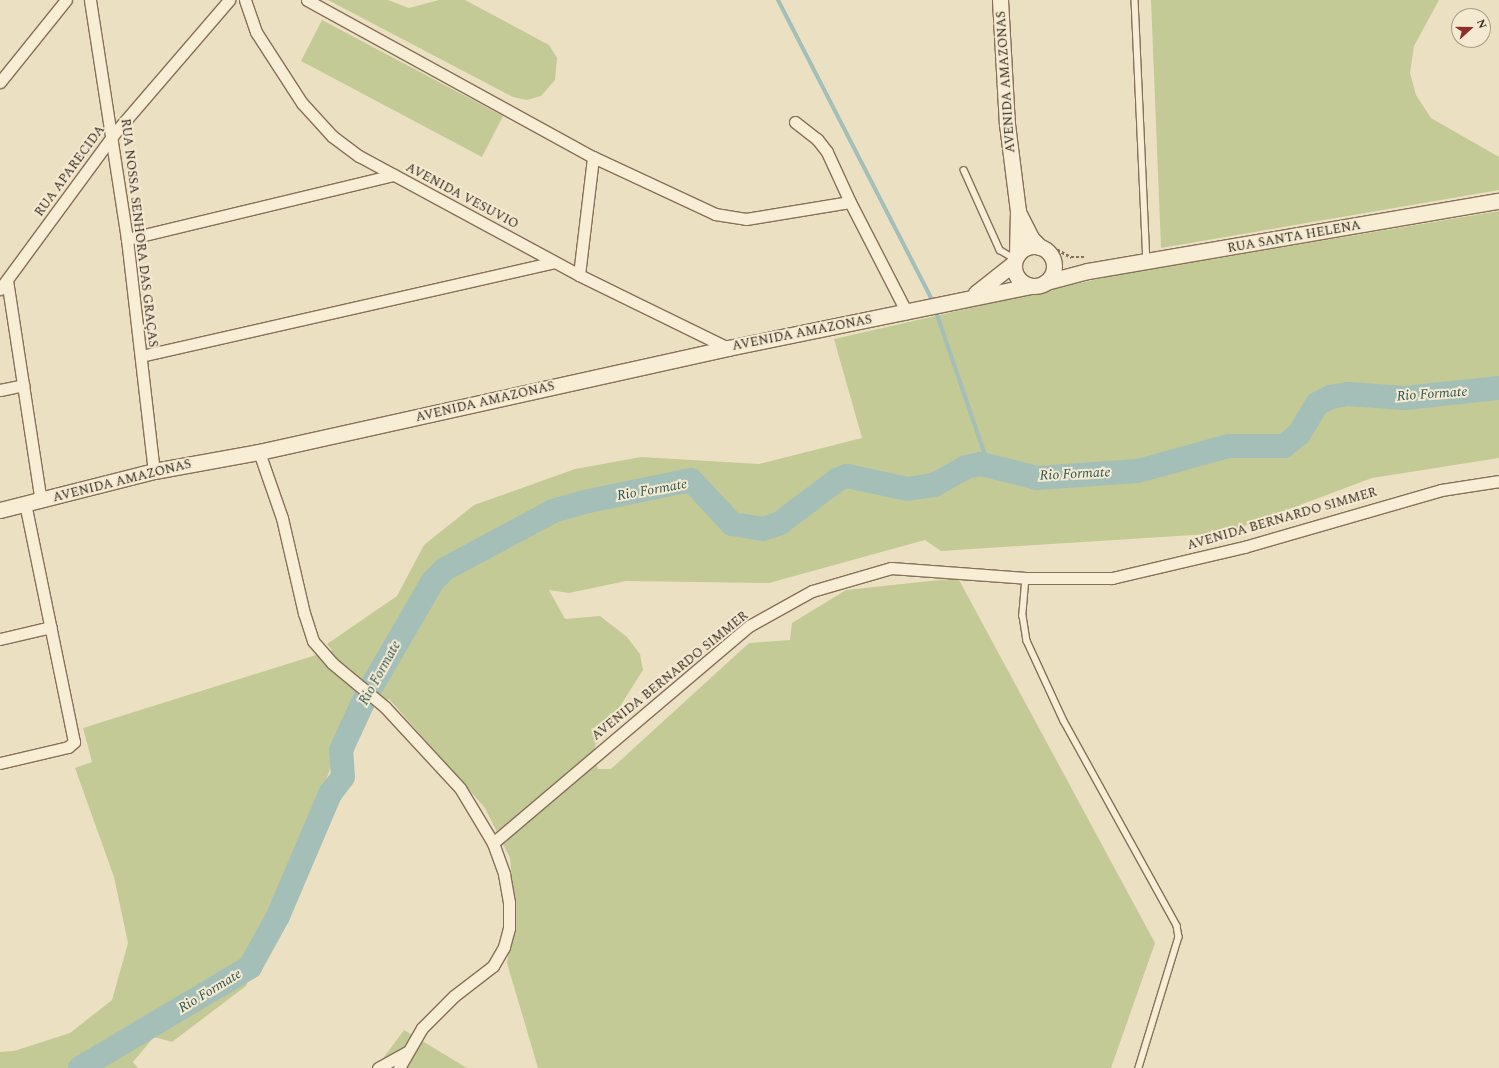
<!DOCTYPE html>
<meta charset="utf-8">
<style>
body{margin:0}
#map{position:relative;width:1499px;height:1068px;overflow:hidden;background:#ece0c2;font-family:Spectral,serif}
div>[style]{position:absolute}
[style*='--x']{left:calc(var(--x)*1px);top:calc(var(--y)*1px);width:calc(var(--w)*1px);rotate:calc(var(--a)*1deg)}
.green>*{inset:0;background:#c3ca96}
.stream>*{height:4px;margin:-2px;padding:0 2px;transform-origin:2px;border-radius:2px;background:#a4bfb7}
.river>*{height:24px;margin:-12px;padding:0 12px;transform-origin:12px;border-radius:12px;background:#a4bfb7}
.path>*{height:2.5px;margin-top:-1.25px;transform-origin:0;background:repeating-linear-gradient(90deg,#86715a 0 3px,transparent 0 5px)}
.roads{filter:drop-shadow(1px 0 #86715a) drop-shadow(-1px 0 #86715a) drop-shadow(0 1px #86715a) drop-shadow(0 -1px #86715a)}
.lane>*{height:5.5px;margin:-2.75px;padding:0 2.75px;transform-origin:2.75px;border-radius:2.75px;background:#f8edd5}
.street>*{height:11px;margin:-5.5px;padding:0 5.5px;transform-origin:5.5px;border-radius:5.5px;background:#f8edd5}
.secondary>*{height:15px;margin:-7.5px;padding:0 7.5px;transform-origin:7.5px;border-radius:7.5px;background:#f8edd5}
.secondary>.ring{margin:-7.5px;padding:0;box-sizing:content-box;background:none;border:15px solid #f8edd5;border-radius:50%}
span{translate:-50% -50%;white-space:nowrap;text-align:center;line-height:1.15;-webkit-text-stroke:4px #f4ead1;paint-order:stroke}
.street-label{font-size:13px;color:#362a1e}
.water-label{font-size:14px;color:#2d5553;font-style:italic}
.north{position:absolute;left:1451px;top:8px;width:40px;height:40px;box-sizing:border-box;background:#f4ead1;border:1px solid #a89d89;border-radius:50%;rotate:69deg;font-size:11px;font-weight:700;line-height:16px;text-align:center;color:#362a1e}
.north::after{content:'';display:block;margin:auto;width:14px;height:18px;background:#932c2c;clip-path:polygon(50% 0,100% 100%,50% 72%,0 100%)}
</style>
<div id="map">
<div class="green">
<div style="clip-path:polygon(328px 0,388px 0,409px 8px,439px 0,465px 0,549px 45px,557px 58px,555px 80px,541px 96px,527px 100px,513px 97px)"></div>
<div style="clip-path:polygon(1151px 0,1439px 0,1414px 46px,1410px 73px,1416px 95px,1431px 118px,1499px 157px,1499px 190px,1161px 248px)"></div>
<div style="clip-path:polygon(322px 20px,503px 116px,482px 157px,301px 61px)"></div>
<div style="clip-path:polygon(1499px 211px,1499px 458px,1372px 478px,1225px 533px,941px 551px,925px 540px,769px 583px,626px 581px,569px 593px,549px 590px,565px 619px,600px 616px,627px 637px,640px 654px,643px 670px,595px 746px,593px 757px,598px 769px,611px 769px,749px 643px,790px 640px,792px 623px,846px 590px,958px 578px,1155px 943px,1111px 1068px,538px 1068px,507px 963px,515px 911px,510px 858px,485px 808px,389px 699px,383px 702px,364px 682px,246px 986px,172px 1042px,154px 1037px,133px 1062px,138px 1068px,0 1068px,0 1052px,14px 1051px,70px 1033px,112px 1000px,128px 943px,114px 877px,75px 768px,92px 762px,83px 728px,332px 650px,327px 644px,397px 596px,424px 545px,474px 505px,575px 469px,641px 457px,759px 464px,862px 438px,834px 339px,1107px 277px)"></div>
<div style="clip-path:polygon(404px 1030px,467px 1068px,376px 1068px)"></div>
</div>
<div class="stream">
<div style="--x:778;--y:0;--w:339;--a:62.8"></div>
<div style="--x:935;--y:309;--w:154;--a:71.1"></div>
<div style="--x:985;--y:455;--w:9;--a:103"></div>
</div>
<div class="river">
<div style="--x:80;--y:1068;--w:198;--a:-30.7"></div>
<div style="--x:250;--y:967;--w:58;--a:-61.2"></div>
<div style="--x:278;--y:916;--w:133;--a:-66.9"></div>
<div style="--x:330;--y:794;--w:21;--a:-53"></div>
<div style="--x:343;--y:777;--w:27;--a:-94"></div>
<div style="--x:341;--y:750;--w:60;--a:-65.2"></div>
<div style="--x:366;--y:696;--w:133;--a:-59.8"></div>
<div style="--x:433;--y:581;--w:17;--a:-45"></div>
<div style="--x:445;--y:569;--w:123;--a:-28.2"></div>
<div style="--x:553;--y:511;--w:32;--a:-16"></div>
<div style="--x:584;--y:502;--w:109;--a:-11.6"></div>
<div style="--x:691;--y:480;--w:60;--a:47"></div>
<div style="--x:732;--y:524;--w:31;--a:9"></div>
<div style="--x:763;--y:529;--w:18;--a:-19"></div>
<div style="--x:780;--y:523;--w:71;--a:-37"></div>
<div style="--x:837;--y:480;--w:11;--a:-22"></div>
<div style="--x:847;--y:476;--w:62;--a:12"></div>
<div style="--x:908;--y:489;--w:26;--a:-9"></div>
<div style="--x:934;--y:485;--w:37;--a:-29"></div>
<div style="--x:966;--y:467;--w:15;--a:-11"></div>
<div style="--x:981;--y:464;--w:58;--a:14"></div>
<div style="--x:1037;--y:478;--w:101;--a:-4"></div>
<div style="--x:1138;--y:471;--w:94;--a:-15.4"></div>
<div style="--x:1229;--y:446;--w:55;--a:0"></div>
<div style="--x:1284;--y:446;--w:19;--a:-39"></div>
<div style="--x:1299;--y:434;--w:35;--a:-59"></div>
<div style="--x:1317;--y:404;--w:16;--a:-27"></div>
<div style="--x:1331;--y:397;--w:17;--a:-10"></div>
<div style="--x:1348;--y:394;--w:57;--a:4"></div>
<div style="--x:1405;--y:398;--w:95;--a:-6.1"></div>
</div>
<div class="path">
<div style="--x:1053;--y:247;--w:21;--a:29"></div>
<div style="--x:1071;--y:257;--w:14;--a:0"></div>
</div>
<div class="roads">
<div class="lane">
<div style="--x:1135;--y:0;--w:260;--a:87.4"></div>
<div style="--x:964;--y:170;--w:88;--a:65.8"></div>
<div style="--x:1000;--y:250;--w:17;--a:31"></div>
<div style="--x:1026;--y:578;--w:38;--a:95"></div>
<div style="--x:1023;--y:616;--w:25;--a:81"></div>
<div style="--x:1027;--y:641;--w:88;--a:65.2"></div>
<div style="--x:1064;--y:721;--w:234;--a:61.1"></div>
<div style="--x:1177;--y:926;--w:11;--a:80"></div>
<div style="--x:1179;--y:937;--w:137;--a:107"></div>
</div>
<div class="street">
<div style="--x:90;--y:0;--w:242;--a:81.2"></div>
<div style="--x:127;--y:239;--w:234;--a:83.4"></div>
<div style="--x:245;--y:0;--w:34;--a:71"></div>
<div style="--x:256;--y:32;--w:85;--a:57.1"></div>
<div style="--x:302;--y:103;--w:45;--a:47.7"></div>
<div style="--x:332;--y:136;--w:34;--a:37"></div>
<div style="--x:359;--y:156;--w:250;--a:28.4"></div>
<div style="--x:579;--y:275;--w:166;--a:26.1"></div>
<div style="--x:307;--y:0;--w:326;--a:28.8"></div>
<div style="--x:0;--y:82;--w:105;--a:-51.2"></div>
<div style="--x:795;--y:122;--w:28;--a:38"></div>
<div style="--x:817;--y:139;--w:16;--a:52"></div>
<div style="--x:827;--y:152;--w:55;--a:65.3"></div>
<div style="--x:127;--y:239;--w:274;--a:-13.5"></div>
<div style="--x:579;--y:275;--w:119;--a:-83.2"></div>
<div style="--x:593;--y:157;--w:135;--a:25"></div>
<div style="--x:715;--y:214;--w:31;--a:9"></div>
<div style="--x:746;--y:219;--w:105;--a:-9.3"></div>
<div style="--x:850;--y:202;--w:125;--a:62.8"></div>
<div style="--x:7;--y:280;--w:224;--a:81.3"></div>
<div style="--x:0;--y:289;--w:191;--a:-53.7"></div>
<div style="--x:113;--y:135;--w:178;--a:-49.3"></div>
<div style="--x:141;--y:356;--w:424;--a:-12.8"></div>
<div style="--x:0;--y:390;--w:24;--a:-12"></div>
<div style="--x:259;--y:452;--w:70;--a:70.8"></div>
<div style="--x:282;--y:518;--w:98;--a:77"></div>
<div style="--x:304;--y:613;--w:29;--a:72"></div>
<div style="--x:313;--y:641;--w:29;--a:49"></div>
<div style="--x:332;--y:663;--w:69;--a:39.7"></div>
<div style="--x:385;--y:707;--w:110;--a:47.2"></div>
<div style="--x:460;--y:788;--w:64;--a:59"></div>
<div style="--x:493;--y:843;--w:33;--a:70"></div>
<div style="--x:504;--y:874;--w:29;--a:80"></div>
<div style="--x:509;--y:903;--w:25;--a:90"></div>
<div style="--x:509;--y:928;--w:20;--a:105"></div>
<div style="--x:504;--y:947;--w:22;--a:120"></div>
<div style="--x:493;--y:966;--w:49;--a:142.4"></div>
<div style="--x:454;--y:996;--w:45;--a:135"></div>
<div style="--x:422;--y:1028;--w:46;--a:119.9"></div>
<div style="--x:0;--y:639;--w:52;--a:-13.2"></div>
<div style="--x:0;--y:763;--w:70;--a:-13.2"></div>
<div style="--x:68;--y:747;--w:8;--a:-40"></div>
<div style="--x:74;--y:742;--w:243;--a:-101.6"></div>
<div style="--x:493;--y:843;--w:336;--a:-40.3"></div>
<div style="--x:749;--y:626;--w:72;--a:-29.1"></div>
<div style="--x:812;--y:591;--w:82;--a:-16.2"></div>
<div style="--x:891;--y:568;--w:135;--a:4.2"></div>
<div style="--x:1026;--y:578;--w:86;--a:0"></div>
<div style="--x:1112;--y:578;--w:136;--a:-13.2"></div>
<div style="--x:1244;--y:547;--w:205;--a:-16.1"></div>
<div style="--x:1441;--y:490;--w:59;--a:-8.8"></div>
<div style="--x:378;--y:1068;--w:33;--a:-29"></div>
</div>
<div class="secondary">
<div style="--x:1000;--y:0;--w:124;--a:86.8"></div>
<div style="--x:1007;--y:124;--w:88;--a:82.8"></div>
<div style="--x:1018;--y:211;--w:44;--a:91.3"></div>
<div style="--x:1018;--y:212;--w:29;--a:63"></div>
<div style="--x:1031;--y:238;--w:13;--a:45"></div>
<div class="ring" style="left:1014px;top:246px;width:25px;height:25px"></div>
<div style="--x:1046;--y:282;--w:43;--a:-14.7"></div>
<div style="--x:1088;--y:271;--w:417;--a:-9.7"></div>
<div style="--x:976;--y:293;--w:48;--a:-38.3"></div>
<div style="--x:0;--y:510;--w:159;--a:-14.2"></div>
<div style="--x:154;--y:471;--w:107;--a:-10.3"></div>
<div style="--x:259;--y:452;--w:480;--a:-12.5"></div>
<div style="--x:728;--y:348;--w:308;--a:-11.6"></div>
</div>
</div>
<div class="street-label">
<span style="left:1006px;top:82px;rotate:-94deg">AVENIDA AMAZONAS</span>
<span style="left:70px;top:171px;rotate:-54deg">RUA APARECIDA</span>
<span style="left:462px;top:196px;rotate:28deg">AVENIDA VESUVIO</span>
<span style="left:139px;top:233px;rotate:83deg">RUA NOSSA SENHORA DAS GRAÇAS</span>
<span style="left:1294px;top:237px;rotate:-10deg">RUA SANTA HELENA</span>
<span style="left:802px;top:333px;rotate:-11deg">AVENIDA AMAZONAS</span>
<span style="left:485px;top:402px;rotate:-13deg">AVENIDA AMAZONAS</span>
<span style="left:122px;top:481px;rotate:-14deg">AVENIDA AMAZONAS</span>
<span style="left:1282px;top:519px;rotate:-16deg">AVENIDA BERNARDO SIMMER</span>
<span style="left:670px;top:676px;rotate:-39deg">AVENIDA BERNARDO SIMMER</span>
</div>
<div class="water-label">
<span style="left:1432px;top:394px;rotate:-4deg">Rio Formate</span>
<span style="left:1075px;top:474px;rotate:-3deg">Rio Formate</span>
<span style="left:652px;top:490px;rotate:-10deg">Rio Formate</span>
<span style="left:380px;top:673px;rotate:-61deg">Rio Formate</span>
<span style="left:210px;top:991px;rotate:-31deg">Rio Formate</span>
</div>
<div class="north">N</div>
</div>
